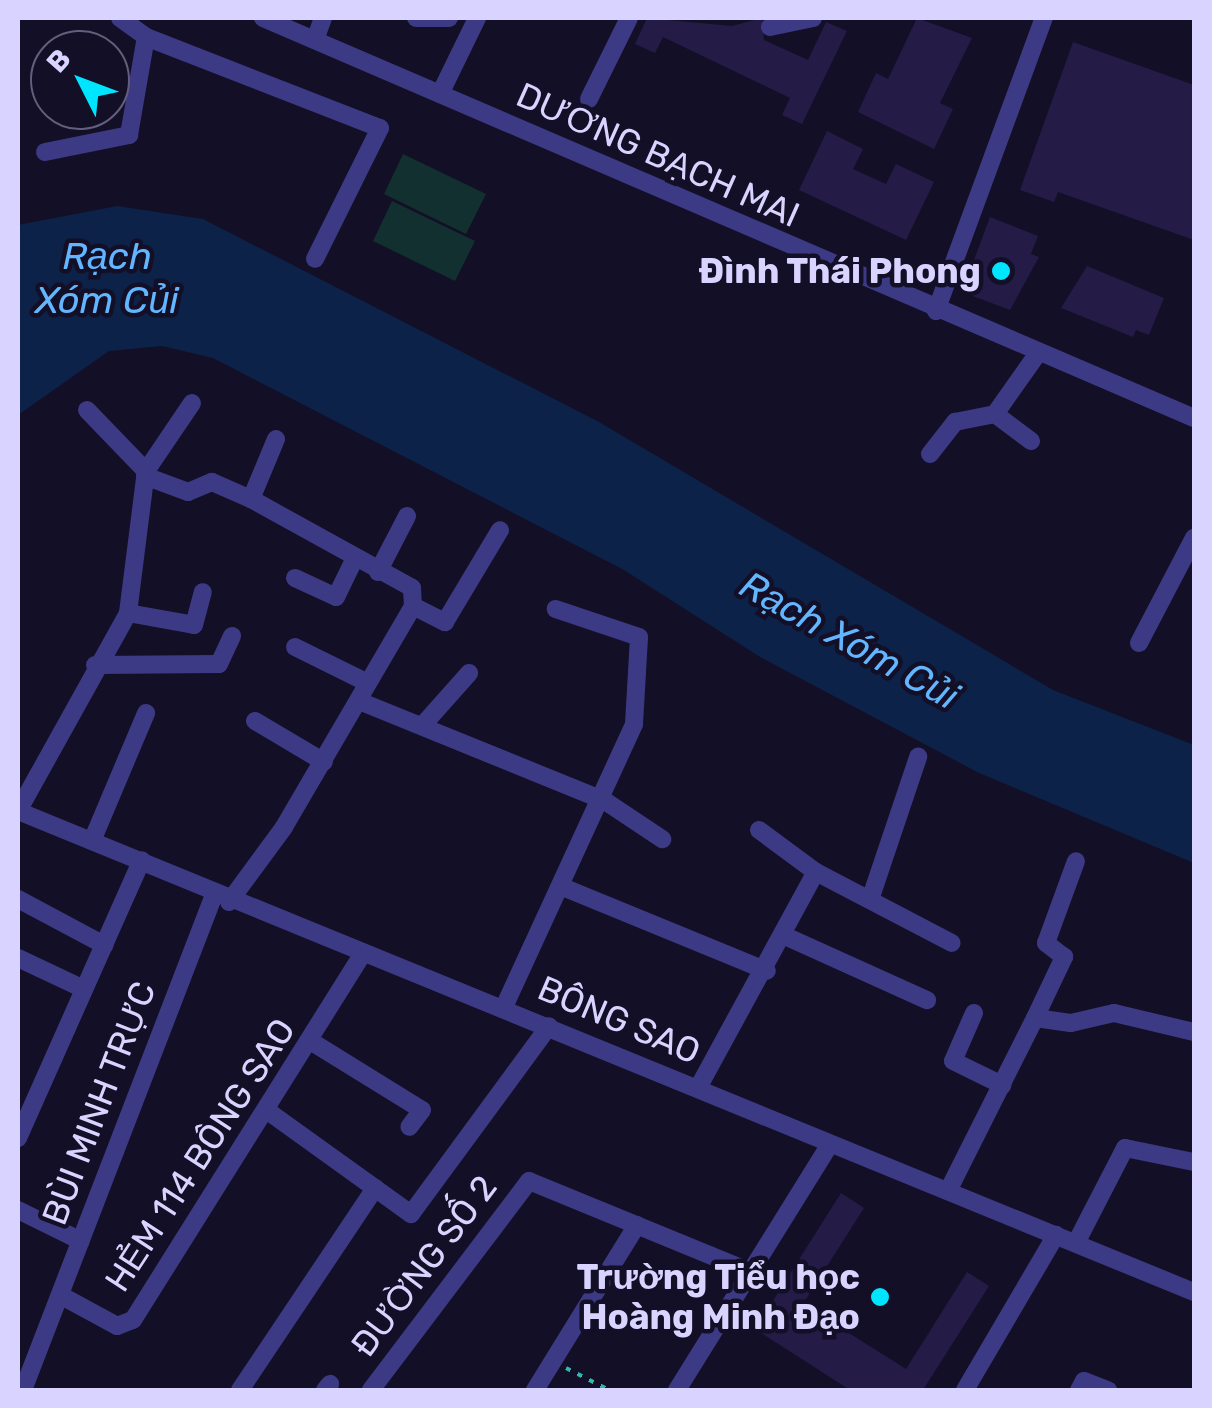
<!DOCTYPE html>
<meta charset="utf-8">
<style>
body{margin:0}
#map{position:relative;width:1212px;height:1408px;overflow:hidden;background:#130f26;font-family:Rubik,sans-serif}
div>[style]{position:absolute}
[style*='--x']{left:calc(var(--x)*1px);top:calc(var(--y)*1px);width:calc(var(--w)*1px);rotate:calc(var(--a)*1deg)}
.green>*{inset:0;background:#12302f}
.water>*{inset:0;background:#0c2248}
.building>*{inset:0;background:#241b47}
.path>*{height:4px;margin-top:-2px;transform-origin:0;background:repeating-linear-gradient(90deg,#2fb8b0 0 5px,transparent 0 13px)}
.minor>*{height:18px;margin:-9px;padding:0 9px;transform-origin:9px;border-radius:9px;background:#3d3a85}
.dots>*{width:28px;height:28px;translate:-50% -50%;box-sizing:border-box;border:5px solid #130f26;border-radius:50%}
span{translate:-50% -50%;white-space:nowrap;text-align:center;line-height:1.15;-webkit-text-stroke:9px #130f26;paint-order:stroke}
.street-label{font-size:35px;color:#d9d4ff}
.poi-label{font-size:35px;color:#d9d4ff;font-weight:700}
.right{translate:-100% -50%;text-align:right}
.water-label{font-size:38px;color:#62b6ff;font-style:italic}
.frame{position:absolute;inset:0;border:20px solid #d9d4ff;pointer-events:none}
.north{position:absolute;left:30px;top:30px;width:100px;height:100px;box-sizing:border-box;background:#130f26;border:2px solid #625e7d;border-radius:50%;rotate:312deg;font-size:28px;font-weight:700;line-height:40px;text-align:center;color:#d9d4ff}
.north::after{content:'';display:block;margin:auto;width:35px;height:45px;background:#00e5ff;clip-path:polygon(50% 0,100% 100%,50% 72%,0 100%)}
</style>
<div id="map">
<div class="green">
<div style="clip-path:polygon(403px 154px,486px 194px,466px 234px,384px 194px)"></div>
<div style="clip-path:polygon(392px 201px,475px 241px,455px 281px,373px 241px)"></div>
</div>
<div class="water">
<div style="clip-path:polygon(117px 206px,203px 219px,599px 422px,1053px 690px,1194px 745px,1194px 863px,979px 773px,760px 657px,624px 570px,213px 358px,162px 346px,109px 351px,18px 415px,18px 225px)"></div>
</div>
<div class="building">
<div style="clip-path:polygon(647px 18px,732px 26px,762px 18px,764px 40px,808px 60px,826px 22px,847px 31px,802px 124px,782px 115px,790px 98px,663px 37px,655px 53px,635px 44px)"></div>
<div style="clip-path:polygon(917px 18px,972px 38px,940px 103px,953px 109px,934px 149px,858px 112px,876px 73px,888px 79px)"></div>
<div style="clip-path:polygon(1073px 42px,1194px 85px,1194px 240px,1058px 192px,1054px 202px,1020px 190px)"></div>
<div style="clip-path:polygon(827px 131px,863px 149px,853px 169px,886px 184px,896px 164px,934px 182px,906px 240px,799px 190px)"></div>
<div style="clip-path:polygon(990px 217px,1038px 236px,1031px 254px,1039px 257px,1010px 310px,962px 292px)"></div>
<div style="clip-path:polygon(1087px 266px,1164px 298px,1149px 335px,1136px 330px,1133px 337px,1061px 308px)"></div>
<div style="clip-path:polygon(841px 1193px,864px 1208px,803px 1304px,906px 1369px,967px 1272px,989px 1286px,923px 1390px,850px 1390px,755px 1329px)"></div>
</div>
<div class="path">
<div style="--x:566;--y:1368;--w:48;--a:27.1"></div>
</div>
<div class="minor">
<div style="--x:120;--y:18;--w:32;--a:36"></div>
<div style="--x:146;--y:37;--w:251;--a:21.3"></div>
<div style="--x:380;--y:128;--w:146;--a:116.4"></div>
<div style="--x:263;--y:18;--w:1013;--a:23.25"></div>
<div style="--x:416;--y:18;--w:33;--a:0"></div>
<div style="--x:770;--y:27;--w:44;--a:-11.8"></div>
<div style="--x:315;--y:40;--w:23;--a:-70"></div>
<div style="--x:440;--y:94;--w:85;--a:-64"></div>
<div style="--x:589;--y:99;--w:90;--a:-63.7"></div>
<div style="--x:45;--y:152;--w:86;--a:-11.4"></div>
<div style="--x:129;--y:135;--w:99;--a:-80.2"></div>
<div style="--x:936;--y:311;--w:312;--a:-69.8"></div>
<div style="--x:87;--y:410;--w:85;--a:46"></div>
<div style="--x:995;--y:414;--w:45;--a:36.9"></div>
<div style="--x:276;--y:439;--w:65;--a:112.6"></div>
<div style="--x:251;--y:499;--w:184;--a:28.9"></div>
<div style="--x:412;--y:588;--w:18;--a:87"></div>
<div style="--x:930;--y:454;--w:41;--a:-52"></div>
<div style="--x:955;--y:422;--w:41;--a:-11.3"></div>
<div style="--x:995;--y:414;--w:75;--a:-54.8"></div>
<div style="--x:145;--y:476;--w:46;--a:20.4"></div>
<div style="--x:188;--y:492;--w:26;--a:-23"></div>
<div style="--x:212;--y:482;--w:43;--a:23.6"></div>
<div style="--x:378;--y:572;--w:63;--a:-62.6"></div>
<div style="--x:295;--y:578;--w:45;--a:24.9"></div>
<div style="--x:336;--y:597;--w:41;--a:-64.1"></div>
<div style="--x:128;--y:613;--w:67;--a:10.3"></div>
<div style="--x:194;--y:625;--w:34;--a:-75"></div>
<div style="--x:1139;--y:643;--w:119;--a:-62.4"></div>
<div style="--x:295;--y:647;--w:81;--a:26.3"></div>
<div style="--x:95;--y:665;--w:124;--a:-0.5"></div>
<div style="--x:219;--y:664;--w:31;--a:-65"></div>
<div style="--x:359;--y:701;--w:266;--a:22.1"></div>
<div style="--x:605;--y:801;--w:69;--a:33.7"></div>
<div style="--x:255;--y:721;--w:80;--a:30.7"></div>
<div style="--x:422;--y:726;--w:71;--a:-48.4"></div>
<div style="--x:18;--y:811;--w:1271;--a:22.25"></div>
<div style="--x:18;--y:811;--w:227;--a:-60.9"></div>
<div style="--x:128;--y:613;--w:143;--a:-82.8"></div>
<div style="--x:146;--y:471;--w:82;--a:-55.9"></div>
<div style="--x:759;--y:830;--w:71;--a:36.4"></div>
<div style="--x:92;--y:841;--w:139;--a:-67.1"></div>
<div style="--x:565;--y:888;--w:218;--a:22.3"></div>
<div style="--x:872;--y:894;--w:145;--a:-71.4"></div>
<div style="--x:18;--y:899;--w:98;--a:28.1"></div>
<div style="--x:229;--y:902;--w:93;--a:-53.7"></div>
<div style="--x:284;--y:827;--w:256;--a:-59.7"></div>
<div style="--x:413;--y:606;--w:36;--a:27"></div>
<div style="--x:445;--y:622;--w:107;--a:-59.1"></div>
<div style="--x:785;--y:936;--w:156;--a:24.3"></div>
<div style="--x:18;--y:958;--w:73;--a:25.2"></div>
<div style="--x:504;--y:1007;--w:311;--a:-65.3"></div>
<div style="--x:634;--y:724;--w:87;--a:-86.7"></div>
<div style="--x:639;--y:637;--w:88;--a:-161.4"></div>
<div style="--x:974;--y:1013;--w:52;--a:113.6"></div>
<div style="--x:953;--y:1061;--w:55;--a:26.1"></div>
<div style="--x:1035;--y:1018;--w:68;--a:-64.6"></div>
<div style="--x:1064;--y:957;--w:23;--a:-142"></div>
<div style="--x:1046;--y:943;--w:87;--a:-69.9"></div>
<div style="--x:312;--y:1042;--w:129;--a:31.7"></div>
<div style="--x:422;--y:1110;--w:21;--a:127"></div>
<div style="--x:698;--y:1088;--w:246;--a:-61.4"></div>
<div style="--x:816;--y:872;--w:153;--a:27.6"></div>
<div style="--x:269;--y:1112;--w:175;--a:35.7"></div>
<div style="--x:411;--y:1214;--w:233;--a:-53.7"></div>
<div style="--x:18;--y:1138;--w:304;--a:-66"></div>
<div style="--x:948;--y:1191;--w:194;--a:-63.3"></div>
<div style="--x:1035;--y:1018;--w:36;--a:8"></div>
<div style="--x:1071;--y:1023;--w:44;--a:-13.1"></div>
<div style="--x:1114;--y:1013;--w:82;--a:13.4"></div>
<div style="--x:18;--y:1210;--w:70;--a:26.2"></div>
<div style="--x:1076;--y:1243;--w:107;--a:-62.7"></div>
<div style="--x:1125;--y:1148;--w:70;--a:11.5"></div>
<div style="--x:60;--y:1295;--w:65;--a:28.5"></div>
<div style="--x:117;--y:1326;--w:17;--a:-21"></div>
<div style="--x:133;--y:1320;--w:432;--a:-57.9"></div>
<div style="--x:23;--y:1390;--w:531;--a:-68.9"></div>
<div style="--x:240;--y:1390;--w:243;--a:-56.2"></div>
<div style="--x:325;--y:1390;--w:8;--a:-50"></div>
<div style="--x:371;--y:1390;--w:262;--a:-52.9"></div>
<div style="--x:529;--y:1181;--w:240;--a:22.3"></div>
<div style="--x:535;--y:1390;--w:194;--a:-58.3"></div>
<div style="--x:677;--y:1390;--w:290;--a:-58.1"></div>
<div style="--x:965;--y:1390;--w:180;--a:-59.6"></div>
<div style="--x:1079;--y:1390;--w:10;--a:-61"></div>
<div style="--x:1084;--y:1381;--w:26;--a:21"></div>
</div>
<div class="dots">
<div style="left:1001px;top:271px;background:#00e5ff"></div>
<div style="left:880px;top:1297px;background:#00e5ff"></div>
</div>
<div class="street-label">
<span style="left:658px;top:155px;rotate:24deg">DƯƠNG BẠCH MAI</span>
<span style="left:619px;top:1020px;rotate:23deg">BÔNG SAO</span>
<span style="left:99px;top:1103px;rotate:-69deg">BÙI MINH TRỰC</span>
<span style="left:200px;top:1155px;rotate:-57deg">HẺM 114 BÔNG SAO</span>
<span style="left:424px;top:1266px;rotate:-53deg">ĐƯỜNG SỐ 2</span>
</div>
<div class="poi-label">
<span class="right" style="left:981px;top:271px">Đình Thái Phong</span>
<span class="right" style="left:860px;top:1297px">Trường Tiểu học<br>Hoàng Minh Đạo</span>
</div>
<div class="water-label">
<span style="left:107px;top:279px">Rạch<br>Xóm Củi</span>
<span style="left:849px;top:641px;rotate:29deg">Rạch Xóm Củi</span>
</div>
<div class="frame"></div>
<div class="north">B</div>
</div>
